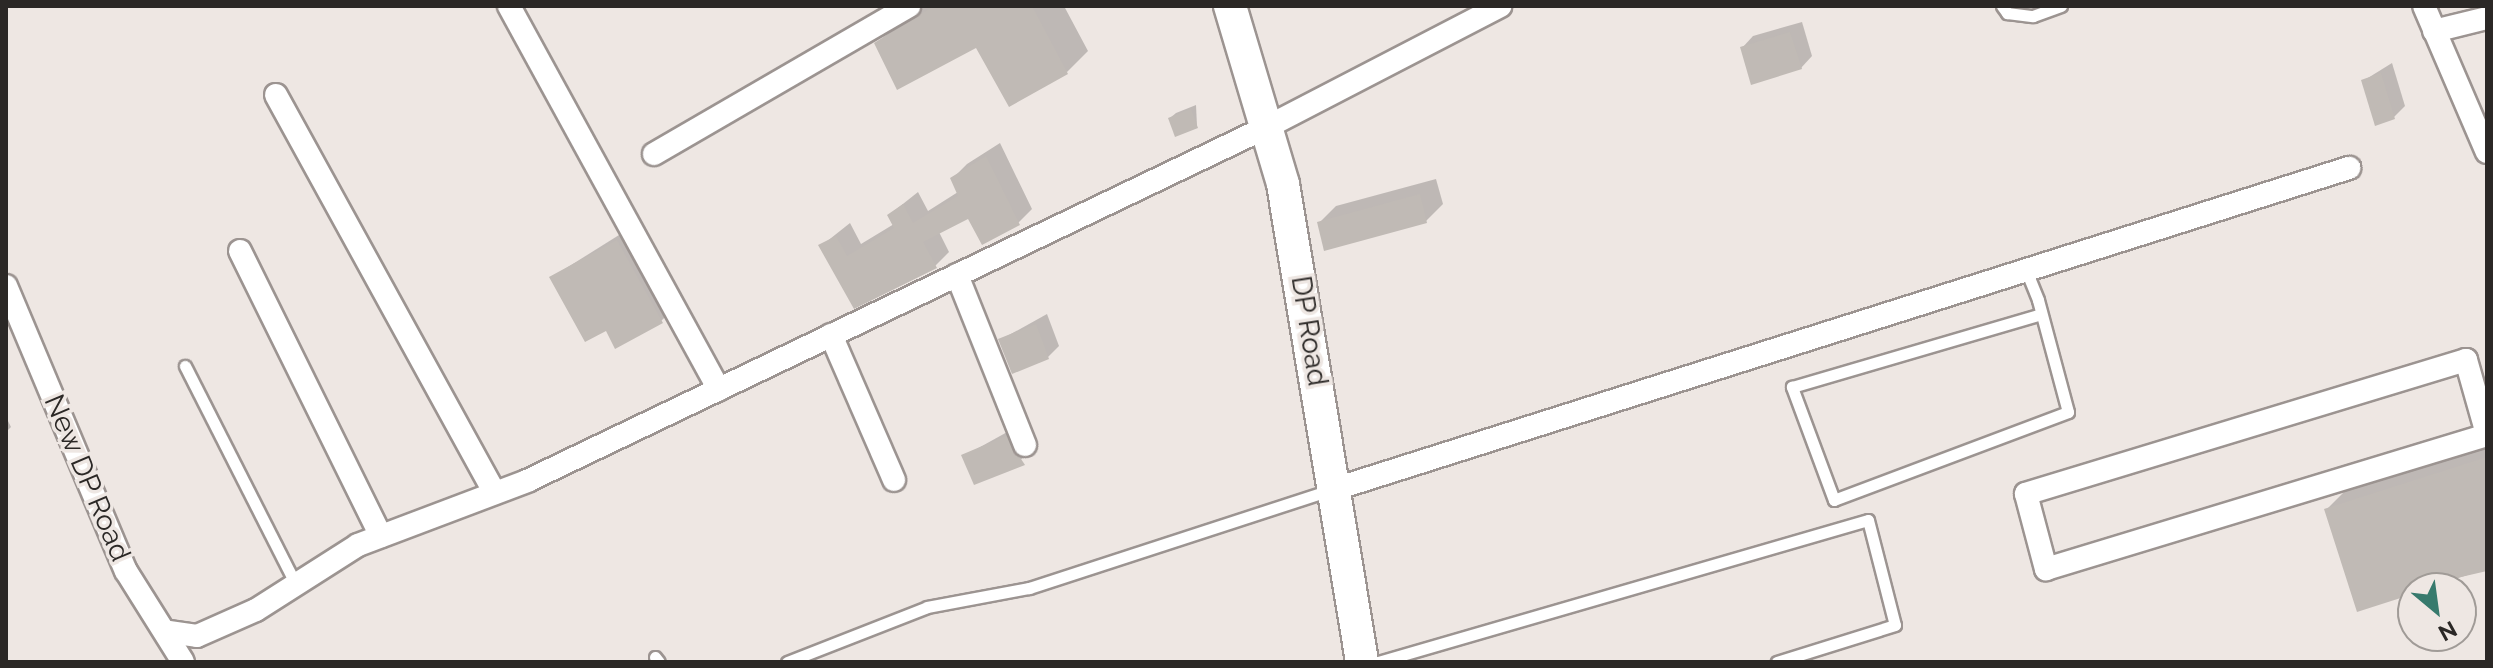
<!DOCTYPE html>
<style>
body{margin:0}
#map{position:relative;width:2493px;height:668px;overflow:hidden;background:#eee7e3;font-family:Raleway,sans-serif}
div>[style]{position:absolute}
[style*='--x']{left:calc(var(--x)*1px);top:calc(var(--y)*1px);width:calc(var(--w)*1px);rotate:calc(var(--a)*1deg)}
.shadow>*{inset:0;background:#0003}
.building>*{inset:0;background:#c0bab5}
.roads{filter:drop-shadow(2px 0 #9c9491) drop-shadow(-2px 0 #9c9491) drop-shadow(0 2px #9c9491) drop-shadow(0 -2px #9c9491)}
.lane>*{height:11px;margin:-5.5px;padding:0 5.5px;transform-origin:5.5px;border-radius:5.5px;background:#fff}
.street>*{height:22px;margin:-11px;padding:0 11px;transform-origin:11px;border-radius:11px;background:#fff}
.secondary>*{height:32px;margin:-16px;padding:0 16px;transform-origin:16px;border-radius:16px;background:#fff}
span{translate:-50% -50%;white-space:nowrap;text-align:center;line-height:1.15;-webkit-text-stroke:7px #eee7e3;paint-order:stroke}
.street-label{font-size:28px;color:#2b2826}
.frame{position:absolute;inset:0;border:8px solid #2b2826;pointer-events:none}
.north{position:absolute;left:2397px;top:572px;width:80px;height:80px;box-sizing:border-box;background:#eee7e3;border:2px solid #a09b97;border-radius:50%;rotate:151deg;font-size:22px;font-weight:700;line-height:32px;text-align:center;color:#2b2826}
.north::after{content:'';display:block;margin:auto;width:28px;height:36px;background:#377a6d;clip-path:polygon(50% 0,100% 100%,50% 72%,0 100%)}
</style>
<div id="map">
<div class="shadow">
<div style="clip-path:polygon(924px 6px,1064px 6px,1088px 51px,1067px 72px,976px 45px,876px 43px)"></div>
<div style="clip-path:polygon(1802px 22px,1812px 56px,1801px 68px,1742px 48px,1753px 36px)"></div>
<div style="clip-path:polygon(2392px 63px,2405px 106px,2394px 117px,2363px 81px)"></div>
<div style="clip-path:polygon(1196px 105px,1197px 126px,1170px 118px,1176px 113px)"></div>
<div style="clip-path:polygon(1000px 143px,1032px 209px,1018px 223px,968px 217px,939px 232px,949px 252px,935px 266px,855px 306px,821px 246px,850px 223px,861px 244px,894px 224px,889px 215px,918px 192px,928px 211px,958px 192px,953px 178px,967px 164px)"></div>
<div style="clip-path:polygon(1436px 179px,1443px 204px,1426px 221px,1319px 223px,1336px 206px)"></div>
<div style="clip-path:polygon(635px 225px,678px 305px,661px 321px,606px 329px,552px 277px)"></div>
<div style="clip-path:polygon(1047px 314px,1059px 346px,1048px 357px,1000px 340px)"></div>
<div style="clip-path:polygon(6px 417px,11px 427px,6px 432px)"></div>
<div style="clip-path:polygon(1018px 426px,1035px 452px,975px 483px,964px 456px)"></div>
<div style="clip-path:polygon(2487px 444px,2487px 569px,2413px 592px,2326px 510px,2348px 488px)"></div>
</div>
<div class="building">
<div style="clip-path:polygon(934px 6px,1032px 6px,1068px 74px,1009px 107px,976px 48px,897px 90px,874px 43px)"></div>
<div style="clip-path:polygon(1790px 32px,1802px 69px,1751px 85px,1740px 47px)"></div>
<div style="clip-path:polygon(2381px 73px,2395px 119px,2375px 126px,2361px 80px)"></div>
<div style="clip-path:polygon(1191px 109px,1198px 128px,1175px 137px,1168px 118px)"></div>
<div style="clip-path:polygon(986px 156px,1020px 225px,982px 245px,968px 219px,923px 242px,937px 268px,854px 309px,818px 245px,836px 236px,847px 256px,894px 228px,887px 215px,903px 204px,913px 223px,958px 196px,950px 178px)"></div>
<div style="clip-path:polygon(1420px 194px,1427px 223px,1324px 251px,1317px 222px)"></div>
<div style="clip-path:polygon(617px 240px,663px 323px,615px 349px,606px 331px,585px 342px,549px 277px)"></div>
<div style="clip-path:polygon(1036px 324px,1049px 359px,1012px 374px,998px 339px)"></div>
<div style="clip-path:polygon(1006px 436px,1025px 465px,974px 485px,961px 455px)"></div>
<div style="clip-path:polygon(2487px 457px,2487px 571px,2413px 588px,2413px 594px,2357px 612px,2324px 509px)"></div>
</div>
<div class="roads">
<div class="lane">
<div style="--x:2002;--y:6;--w:9;--a:54"></div>
<div style="--x:2007;--y:13;--w:26;--a:7"></div>
<div style="--x:2033;--y:16;--w:30;--a:-20"></div>
<div style="--x:2026;--y:270;--w:32;--a:68"></div>
<div style="--x:2038;--y:300;--w:116;--a:75"></div>
<div style="--x:2068;--y:412;--w:250;--a:159.4"></div>
<div style="--x:1834;--y:500;--w:121;--a:-110.4"></div>
<div style="--x:1792;--y:387;--w:259;--a:-16.3"></div>
<div style="--x:185;--y:366;--w:246;--a:63.1"></div>
<div style="--x:655;--y:657;--w:6;--a:51"></div>
<div style="--x:787;--y:662;--w:150;--a:-21.4"></div>
<div style="--x:927;--y:607;--w:104;--a:-10.6"></div>
<div style="--x:1029;--y:588;--w:317;--a:-18"></div>
<div style="--x:1378;--y:662;--w:510;--a:-16.16"></div>
<div style="--x:1868;--y:520;--w:108;--a:75.6"></div>
<div style="--x:1895;--y:625;--w:124;--a:162.6"></div>
</div>
<div class="street">
<div style="--x:509;--y:6;--w:437;--a:61.3"></div>
<div style="--x:2424;--y:6;--w:159;--a:66.7"></div>
<div style="--x:2434;--y:31;--w:55;--a:-13.8"></div>
<div style="--x:276;--y:95;--w:454;--a:61.2"></div>
<div style="--x:654;--y:154;--w:295;--a:-30.1"></div>
<div style="--x:240;--y:251;--w:318;--a:63.7"></div>
<div style="--x:957;--y:275;--w:183;--a:68.2"></div>
<div style="--x:6;--y:286;--w:309;--a:67.2"></div>
<div style="--x:126;--y:571;--w:107;--a:57.9"></div>
<div style="--x:831;--y:335;--w:158;--a:66.5"></div>
<div style="--x:2487;--y:434;--w:77;--a:-105.8"></div>
<div style="--x:2466;--y:360;--w:460;--a:163.1"></div>
<div style="--x:2026;--y:494;--w:78;--a:75.1"></div>
<div style="--x:2046;--y:569;--w:461;--a:-16.9"></div>
<div style="--x:1335;--y:489;--w:1064;--a:-17.57"></div>
<div style="--x:169;--y:632;--w:28;--a:8"></div>
<div style="--x:197;--y:636;--w:64;--a:-23.8"></div>
<div style="--x:256;--y:610;--w:121;--a:-32.5"></div>
<div style="--x:358;--y:545;--w:181;--a:-20.7"></div>
<div style="--x:527;--y:481;--w:820;--a:-25.57"></div>
<div style="--x:1267;--y:127;--w:263;--a:-27.4"></div>
</div>
<div class="secondary">
<div style="--x:1230;--y:6;--w:186;--a:73.4"></div>
<div style="--x:1283;--y:184;--w:484;--a:80.6"></div>
</div>
</div>
<div class="street-label">
<span style="left:1309px;top:331px;rotate:81deg">DP Road</span>
<span style="left:87px;top:478px;rotate:67deg">New DP Road</span>
</div>
<div class="frame"></div>
<div class="north">N</div>
</div>
